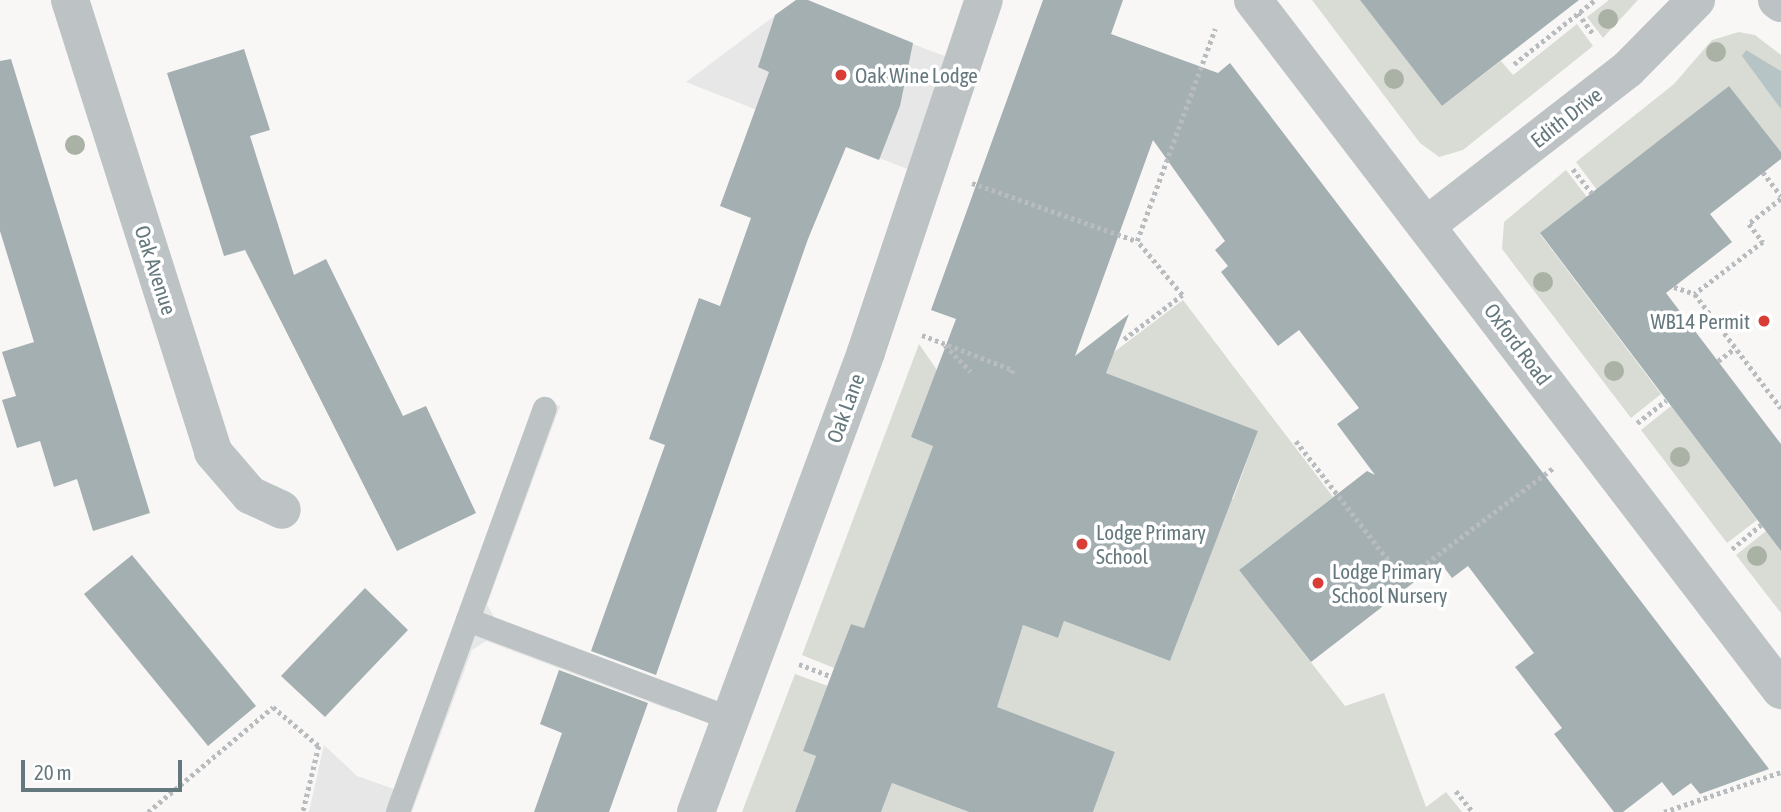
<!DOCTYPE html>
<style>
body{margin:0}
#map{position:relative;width:1781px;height:812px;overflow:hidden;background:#f8f7f5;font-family:"Asap Condensed",sans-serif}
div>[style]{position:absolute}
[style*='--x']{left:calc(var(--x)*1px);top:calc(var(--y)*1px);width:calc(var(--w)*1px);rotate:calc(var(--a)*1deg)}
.built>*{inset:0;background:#e6e7e6}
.green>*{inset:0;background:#d9dcd5}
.water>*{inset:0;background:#b6c4c6}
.building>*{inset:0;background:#a4afb2}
.path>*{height:4.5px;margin-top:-2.25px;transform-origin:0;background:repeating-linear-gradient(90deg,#b8bcbe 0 3.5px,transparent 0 7px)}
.service>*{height:24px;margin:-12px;padding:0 12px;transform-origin:12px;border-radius:12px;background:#bdc3c5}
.minor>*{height:38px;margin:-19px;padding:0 19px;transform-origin:19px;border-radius:19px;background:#bdc3c5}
.tertiary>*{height:38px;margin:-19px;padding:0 19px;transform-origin:19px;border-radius:19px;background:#bdc3c5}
.trees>*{width:20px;height:20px;margin:-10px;border-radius:50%;background:#aab1a5}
.dots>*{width:19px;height:19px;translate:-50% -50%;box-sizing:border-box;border:4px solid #fff;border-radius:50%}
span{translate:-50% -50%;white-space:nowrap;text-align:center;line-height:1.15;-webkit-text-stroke:7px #fff;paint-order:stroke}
.poi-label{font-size:21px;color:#65787e}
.left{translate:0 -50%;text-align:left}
.right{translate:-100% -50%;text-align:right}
.street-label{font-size:21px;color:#65787e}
.scale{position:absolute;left:21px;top:760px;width:161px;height:32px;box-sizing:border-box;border:4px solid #65787e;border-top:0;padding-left:9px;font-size:21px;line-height:24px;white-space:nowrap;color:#65787e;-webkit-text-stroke:5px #fff;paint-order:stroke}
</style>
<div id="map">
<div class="built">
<div style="clip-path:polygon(796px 0,963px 63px,925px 176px,686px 82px)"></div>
<div style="clip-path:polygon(541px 399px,560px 406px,487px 605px,497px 622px,682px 689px,673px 711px,486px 641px,472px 650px,412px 812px,309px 812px,324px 745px,357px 776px,394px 789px)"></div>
</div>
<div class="green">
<div style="clip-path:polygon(1312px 0,1360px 0,1442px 106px,1501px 61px,1513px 75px,1577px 24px,1593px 46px,1463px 150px,1439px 157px,1420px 143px)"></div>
<div style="clip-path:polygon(1609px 0,1638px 0,1603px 38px,1587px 17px)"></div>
<div style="clip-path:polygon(1739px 32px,1755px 35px,1781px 55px,1781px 152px,1729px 86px,1597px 190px,1576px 162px,1674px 84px,1712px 40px)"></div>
<div style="clip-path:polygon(1566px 170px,1587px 197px,1540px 234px,1661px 394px,1631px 418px,1502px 249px,1504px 222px)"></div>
<div style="clip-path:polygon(1183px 300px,1333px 497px,1239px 570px,1345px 706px,1384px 693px,1426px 807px,1446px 792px,1462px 812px,1093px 812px,1115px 752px,1026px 718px,1016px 743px,945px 678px,1021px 631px,1023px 625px,1058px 638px,1064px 621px,1170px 661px,1190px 609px,1218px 494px,1233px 499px,1258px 431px,1093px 368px)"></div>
<div style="clip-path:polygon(919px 344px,937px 370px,933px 446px,864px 628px,851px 624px,834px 668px,802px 655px)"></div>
<div style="clip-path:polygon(1671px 406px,1757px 520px,1727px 543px,1641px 430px)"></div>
<div style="clip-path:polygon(1766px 531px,1781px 551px,1781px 613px,1736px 555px)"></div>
<div style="clip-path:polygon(795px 674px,828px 686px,804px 751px,816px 756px,795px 812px,742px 812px)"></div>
<div style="clip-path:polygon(892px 783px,969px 812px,881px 812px)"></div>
</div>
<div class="water">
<div style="clip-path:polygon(1746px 50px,1781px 71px,1781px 109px,1742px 56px)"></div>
</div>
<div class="building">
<div style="clip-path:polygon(796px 0,808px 0,913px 43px,900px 106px,879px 160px,846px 147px,808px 239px,656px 675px,591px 651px,665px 445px,649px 439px,699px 298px,720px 306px,751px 218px,720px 206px,769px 72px,758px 67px,775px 15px)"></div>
<div style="clip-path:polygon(1043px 0,1123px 0,1111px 34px,1218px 73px,1230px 63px,1769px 769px,1700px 794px,1691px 783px,1673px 796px,1662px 782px,1623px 812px,1614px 812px,1554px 734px,1562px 728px,1515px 667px,1534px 653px,1468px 566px,1452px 578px,1440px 562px,1311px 662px,1239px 570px,1367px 471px,1375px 475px,1337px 424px,1359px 408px,1299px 330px,1278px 346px,1221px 272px,1228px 266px,1215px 250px,1225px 241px,1153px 140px,1075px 356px,1129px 314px,1106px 373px,1258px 431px,1170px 661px,1064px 621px,1058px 638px,1023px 625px,997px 707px,1115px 752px,1093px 812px,969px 812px,892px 783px,881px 812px,795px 812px,816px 756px,803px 751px,834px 668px,851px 624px,864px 628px,933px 446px,911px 437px,956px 319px,931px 310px)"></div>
<div style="clip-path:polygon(1360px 0,1579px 0,1442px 106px)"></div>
<div style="clip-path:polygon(244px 49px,270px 130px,250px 136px,294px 275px,326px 259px,403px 416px,426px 406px,476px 513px,397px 551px,245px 250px,224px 256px,167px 73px)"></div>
<div style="clip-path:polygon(11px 59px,150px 513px,93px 531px,77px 479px,54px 487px,40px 441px,17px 448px,2px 400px,16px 396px,2px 352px,34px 342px,0 231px,0 61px)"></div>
<div style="clip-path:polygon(1729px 86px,1781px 152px,1781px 159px,1710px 214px,1732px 242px,1666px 293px,1781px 444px,1781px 551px,1540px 233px)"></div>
<div style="clip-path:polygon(132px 555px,256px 706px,208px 746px,84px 594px)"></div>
<div style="clip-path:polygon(365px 588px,408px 630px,325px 717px,281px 676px)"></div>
<div style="clip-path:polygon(559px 670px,648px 703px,609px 812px,534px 812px,562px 733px,540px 724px)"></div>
</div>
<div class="path">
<div style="--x:1578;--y:13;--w:27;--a:54"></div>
<div style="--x:1514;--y:64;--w:103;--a:-38.3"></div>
<div style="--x:1573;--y:169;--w:31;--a:52"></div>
<div style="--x:1763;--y:172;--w:30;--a:53"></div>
<div style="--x:972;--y:183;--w:175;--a:19.4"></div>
<div style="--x:1137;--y:241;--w:226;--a:-69.8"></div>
<div style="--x:1781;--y:199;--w:41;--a:142"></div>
<div style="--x:1749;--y:224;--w:23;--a:52"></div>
<div style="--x:1763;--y:242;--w:86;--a:142.6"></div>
<div style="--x:1695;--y:294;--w:143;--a:53"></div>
<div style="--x:1674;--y:287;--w:22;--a:18"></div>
<div style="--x:922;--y:335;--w:97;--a:21"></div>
<div style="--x:1013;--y:370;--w:6;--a:108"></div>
<div style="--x:1124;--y:339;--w:73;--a:-37.2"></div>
<div style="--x:1182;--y:295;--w:70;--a:-129.8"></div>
<div style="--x:945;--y:345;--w:37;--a:46"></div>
<div style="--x:1718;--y:361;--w:21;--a:-37"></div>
<div style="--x:1637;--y:423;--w:37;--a:-38"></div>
<div style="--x:1296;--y:441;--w:176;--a:52.2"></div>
<div style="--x:1404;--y:580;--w:186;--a:-36.9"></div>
<div style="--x:1732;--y:549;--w:38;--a:-40"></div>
<div style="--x:799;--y:664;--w:34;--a:21"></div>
<div style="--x:1456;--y:791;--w:27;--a:51"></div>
<div style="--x:148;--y:812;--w:163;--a:-40"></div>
<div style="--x:273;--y:707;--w:60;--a:40.3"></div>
<div style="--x:319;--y:746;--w:68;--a:103.6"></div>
<div style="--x:1664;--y:812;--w:124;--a:-18.9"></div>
</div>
<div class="service">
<div style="--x:468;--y:620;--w:281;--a:20.6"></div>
<div style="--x:398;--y:812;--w:429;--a:-70"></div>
</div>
<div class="minor">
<div style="--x:70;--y:0;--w:474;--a:72.4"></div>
<div style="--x:213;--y:452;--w:57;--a:49.3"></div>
<div style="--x:250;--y:495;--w:35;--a:25"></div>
<div style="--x:1777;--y:0;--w:5;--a:37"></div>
<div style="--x:1427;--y:225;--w:254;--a:-37.8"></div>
<div style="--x:1628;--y:69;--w:97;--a:-45.4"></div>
<div style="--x:696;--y:812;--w:490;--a:-69.7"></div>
<div style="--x:866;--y:352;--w:371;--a:-71.5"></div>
</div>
<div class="tertiary">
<div style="--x:1253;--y:0;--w:869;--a:52.58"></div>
</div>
<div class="trees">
<div style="left:1608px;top:19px"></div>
<div style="left:1716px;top:52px"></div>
<div style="left:1394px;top:79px"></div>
<div style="left:75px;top:145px"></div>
<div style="left:1543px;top:282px"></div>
<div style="left:1614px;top:371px"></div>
<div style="left:1680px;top:457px"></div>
<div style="left:1757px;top:556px"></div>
</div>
<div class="dots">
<div style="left:841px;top:75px;background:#d83e35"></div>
<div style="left:1764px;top:321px;background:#d83e35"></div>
<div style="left:1082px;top:544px;background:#d83e35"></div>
<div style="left:1318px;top:583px;background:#d83e35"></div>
</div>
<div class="poi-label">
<span class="left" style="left:855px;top:75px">Oak Wine Lodge</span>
<span class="right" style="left:1750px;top:321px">WB14 Permit</span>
<span class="left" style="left:1096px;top:544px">Lodge Primary<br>School</span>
<span class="left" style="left:1332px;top:583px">Lodge Primary<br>School Nursery</span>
</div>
<div class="street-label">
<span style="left:1566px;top:117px;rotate:-38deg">Edith Drive</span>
<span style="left:156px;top:270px;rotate:72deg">Oak Avenue</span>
<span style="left:1518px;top:344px;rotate:53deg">Oxford Road</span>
<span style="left:845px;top:408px;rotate:-70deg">Oak Lane</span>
</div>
<div class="scale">20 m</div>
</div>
